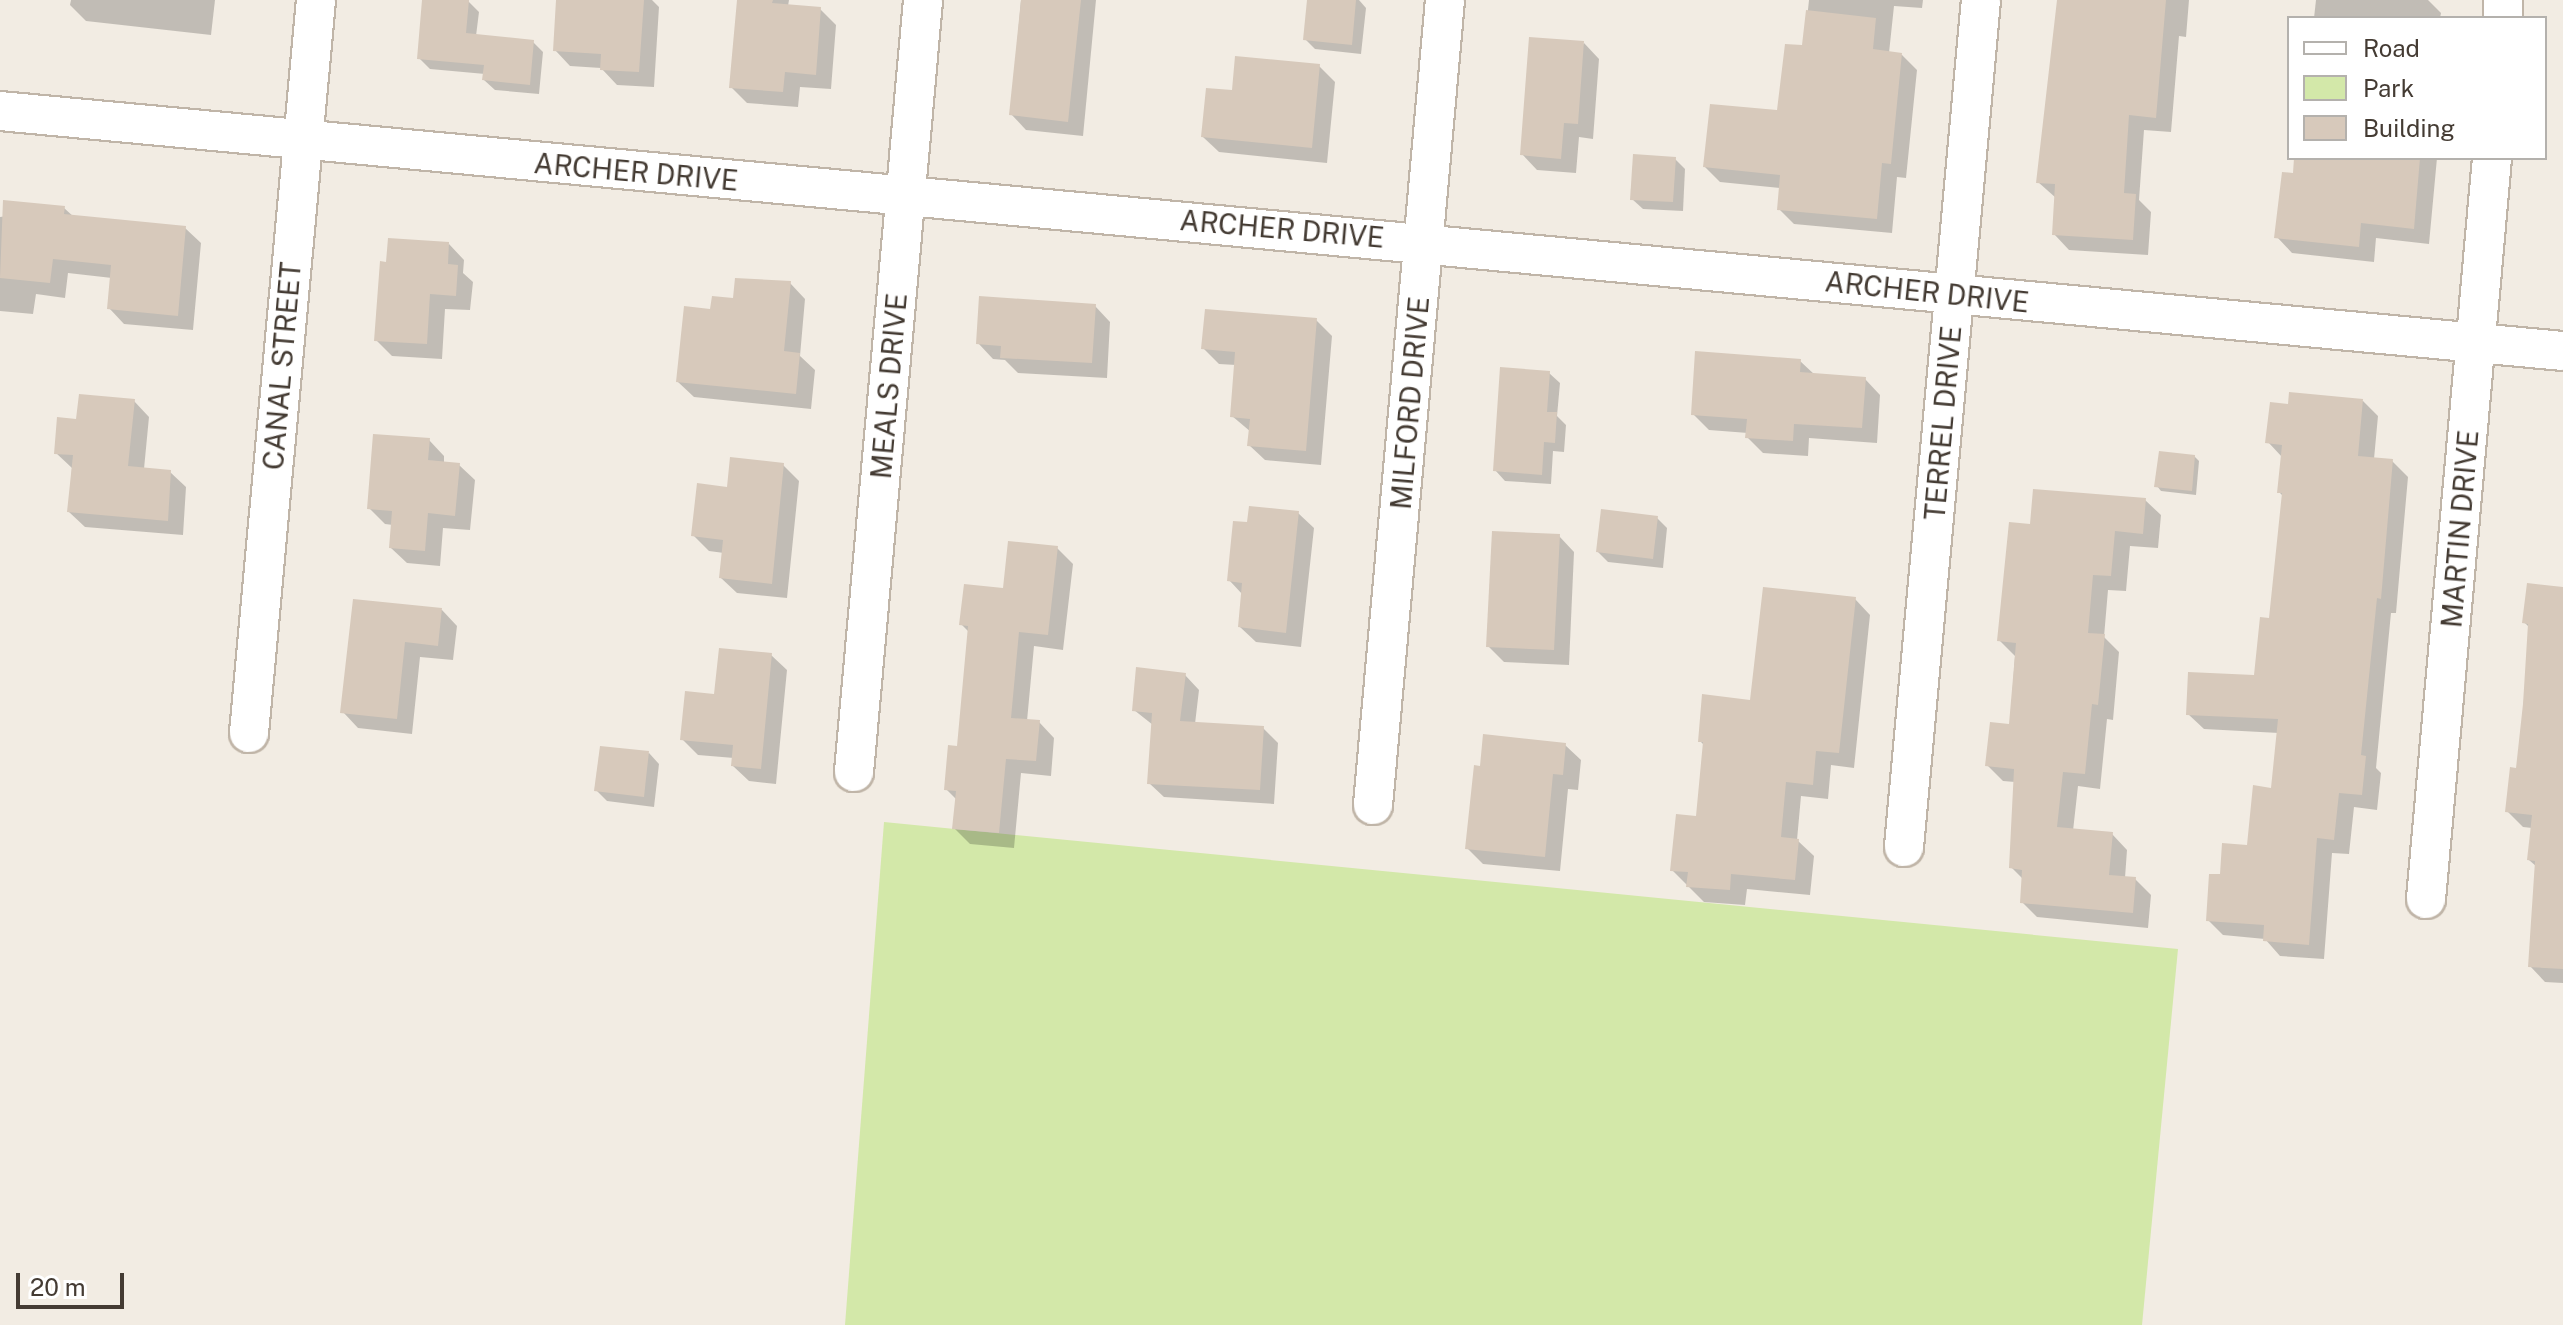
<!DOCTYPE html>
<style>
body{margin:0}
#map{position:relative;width:2563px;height:1325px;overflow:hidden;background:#f2ece3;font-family:"Public Sans",sans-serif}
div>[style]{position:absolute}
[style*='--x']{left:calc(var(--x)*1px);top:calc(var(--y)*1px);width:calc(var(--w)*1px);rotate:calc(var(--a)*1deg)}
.green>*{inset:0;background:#d3e8a9}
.shadow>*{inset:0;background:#0003}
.building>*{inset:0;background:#d7c9bb}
.roads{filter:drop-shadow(2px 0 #c0b5a8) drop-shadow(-2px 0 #c0b5a8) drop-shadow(0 2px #c0b5a8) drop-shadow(0 -2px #c0b5a8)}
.minor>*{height:38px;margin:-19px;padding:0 19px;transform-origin:19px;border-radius:19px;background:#fff}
span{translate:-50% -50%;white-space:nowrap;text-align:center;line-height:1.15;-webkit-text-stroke:7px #fff;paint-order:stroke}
.street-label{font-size:28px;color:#443b33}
.legend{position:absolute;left:2287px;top:16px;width:260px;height:144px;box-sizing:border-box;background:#fff;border:2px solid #b4b1ad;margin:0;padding:10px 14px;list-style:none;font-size:24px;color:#443b33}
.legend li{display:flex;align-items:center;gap:16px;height:40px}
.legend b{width:40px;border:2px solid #b4b1ad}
.scale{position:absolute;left:16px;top:1273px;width:108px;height:36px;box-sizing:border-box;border:4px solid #443b33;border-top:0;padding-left:10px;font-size:24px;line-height:28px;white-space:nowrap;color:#443b33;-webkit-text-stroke:6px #fff;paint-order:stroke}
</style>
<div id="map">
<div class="green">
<div style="clip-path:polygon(884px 822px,2178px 949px,2142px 1325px,845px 1325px)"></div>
</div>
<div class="shadow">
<div style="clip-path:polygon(71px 0,215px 0,211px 35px,86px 21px,70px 5px)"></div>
<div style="clip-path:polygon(424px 0,468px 1px,479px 12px,476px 36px,533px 42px,543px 52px,539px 94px,495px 90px,484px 80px,485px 74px,430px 69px,419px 58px)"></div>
<div style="clip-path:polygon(558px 0,652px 0,659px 7px,654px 87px,617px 85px,601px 68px,570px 66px,555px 50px)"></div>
<div style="clip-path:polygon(739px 0,789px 0,788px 6px,820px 9px,836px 25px,831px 89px,800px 87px,798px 107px,747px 103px,731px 87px)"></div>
<div style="clip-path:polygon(1021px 0,1096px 0,1083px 136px,1026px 130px,1011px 114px)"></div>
<div style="clip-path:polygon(1309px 0,1359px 0,1366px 8px,1361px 54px,1315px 49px,1305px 39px)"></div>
<div style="clip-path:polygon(1809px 0,1923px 0,1922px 8px,1894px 6px,1889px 53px,1902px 55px,1917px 70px,1906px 178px,1897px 177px,1892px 233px,1794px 224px,1779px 209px,1781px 188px,1720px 182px,1705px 167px,1779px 113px,1804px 47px)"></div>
<div style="clip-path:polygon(2059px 0,2189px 0,2186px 37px,2179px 36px,2171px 132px,2144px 130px,2139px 200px,2151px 212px,2148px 255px,2069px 250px,2054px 234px,2056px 198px,2038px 182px)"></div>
<div style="clip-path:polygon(2316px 0,2428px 0,2441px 13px,2440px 18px,2314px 18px)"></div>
<div style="clip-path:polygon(1584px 43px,1599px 59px,1593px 139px,1579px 137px,1576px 173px,1537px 170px,1522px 154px)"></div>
<div style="clip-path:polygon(1319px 66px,1335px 82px,1327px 163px,1219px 152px,1203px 137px,1234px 92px)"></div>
<div style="clip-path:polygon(2310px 158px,2437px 158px,2429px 244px,2376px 238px,2374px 262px,2292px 253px,2277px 237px,2309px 177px)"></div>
<div style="clip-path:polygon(1675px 159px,1685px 169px,1683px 211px,1643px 209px,1632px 199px)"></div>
<div style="clip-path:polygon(64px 208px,74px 217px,185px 228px,201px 243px,193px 330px,124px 324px,109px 308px,112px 278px,68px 273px,65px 298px,36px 294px,33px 314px,0 311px,0 217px)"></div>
<div style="clip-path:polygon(449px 244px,464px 260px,463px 273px,473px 282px,470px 310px,445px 309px,442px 359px,392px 356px,376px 340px)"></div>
<div style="clip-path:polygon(790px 283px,805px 299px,800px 356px,815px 370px,811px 409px,694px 397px,678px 382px,735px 301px)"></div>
<div style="clip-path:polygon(1095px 306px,1110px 322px,1107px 378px,1018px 373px,1005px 360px,993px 359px,978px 343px)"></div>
<div style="clip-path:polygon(1316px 320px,1332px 336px,1321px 465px,1265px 460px,1249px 445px,1251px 432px,1232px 416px,1236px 365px,1219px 364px,1203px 348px)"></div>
<div style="clip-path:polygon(1800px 361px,1815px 375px,1865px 379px,1880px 395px,1877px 443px,1809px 438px,1808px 456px,1763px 453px,1747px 437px,1748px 433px,1709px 430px,1693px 414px)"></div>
<div style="clip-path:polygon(1549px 373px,1560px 383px,1557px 416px,1566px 425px,1564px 452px,1553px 451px,1551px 484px,1505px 481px,1495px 470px)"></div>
<div style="clip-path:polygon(134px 401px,149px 417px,144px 469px,170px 472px,186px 487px,183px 535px,85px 527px,69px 512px,72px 468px,56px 453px,78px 421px)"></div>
<div style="clip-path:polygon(2363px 401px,2378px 416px,2374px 459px,2392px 461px,2408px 477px,2396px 613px,2391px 613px,2376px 768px,2381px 773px,2377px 810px,2354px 807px,2349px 854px,2332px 853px,2324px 959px,2280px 956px,2265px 939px,2223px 935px,2208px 920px,2222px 877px,2249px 847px,2273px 790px,2279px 733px,2204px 729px,2188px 714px,2256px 677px,2271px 620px,2284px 497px,2279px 492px,2282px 457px,2268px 442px,2289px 406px)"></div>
<div style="clip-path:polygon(429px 440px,444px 456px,444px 463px,459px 465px,475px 480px,470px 530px,443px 528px,440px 566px,407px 563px,391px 548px,393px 525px,385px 524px,369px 508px)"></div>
<div style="clip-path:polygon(2194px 456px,2199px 461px,2196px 495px,2161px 491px,2157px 486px)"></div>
<div style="clip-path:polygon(783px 465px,799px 481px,787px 598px,737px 593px,721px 578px,724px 553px,709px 551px,694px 536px,729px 489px)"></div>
<div style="clip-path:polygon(2145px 500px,2161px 515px,2158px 548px,2130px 546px,2126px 591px,2108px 590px,2104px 637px,2119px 652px,2113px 720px,2107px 719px,2100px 789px,2078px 786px,2073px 831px,2112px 834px,2127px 850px,2125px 878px,2135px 879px,2151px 895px,2148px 928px,2037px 917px,2022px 902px,2024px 880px,2011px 867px,2015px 782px,2003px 781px,1987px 765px,2010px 726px,2015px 656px,1999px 640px,2032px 526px)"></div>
<div style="clip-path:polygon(1298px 513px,1314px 528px,1301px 647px,1256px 642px,1240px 627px,1243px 595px,1229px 580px,1249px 525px)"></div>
<div style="clip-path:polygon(1657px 518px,1667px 528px,1663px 568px,1608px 562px,1598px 552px)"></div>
<div style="clip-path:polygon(1559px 536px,1574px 552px,1569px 665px,1504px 662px,1488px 646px)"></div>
<div style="clip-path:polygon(1057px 548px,1073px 564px,1063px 650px,1034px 646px,1027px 721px,1039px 722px,1054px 738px,1051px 776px,1021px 773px,1014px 848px,970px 844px,954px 828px,957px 800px,946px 789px,959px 748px,969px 632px,962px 625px)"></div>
<div style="clip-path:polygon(2563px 590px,2563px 983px,2545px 982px,2530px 966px,2537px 867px,2529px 860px,2532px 828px,2523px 827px,2507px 811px,2518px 770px,2530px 628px,2524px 622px)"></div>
<div style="clip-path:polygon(1855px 599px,1870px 615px,1854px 768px,1831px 765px,1828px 799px,1801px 796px,1797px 840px,1814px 856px,1810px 895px,1747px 889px,1745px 905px,1704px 902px,1672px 870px,1697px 818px,1705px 746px,1700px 741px,1752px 702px)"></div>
<div style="clip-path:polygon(355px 601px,442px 610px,457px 626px,453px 660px,420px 657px,412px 734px,358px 728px,343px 712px)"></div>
<div style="clip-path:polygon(771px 655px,787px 670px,776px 784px,749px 781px,733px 766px,734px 758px,698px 755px,682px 739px,716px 696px)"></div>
<div style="clip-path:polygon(1185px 675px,1199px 690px,1195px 724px,1263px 728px,1278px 743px,1274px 804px,1164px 797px,1149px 783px,1153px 725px,1134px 710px)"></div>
<div style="clip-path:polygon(1565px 745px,1581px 760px,1578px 790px,1568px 789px,1560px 871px,1483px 864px,1467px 848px)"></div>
<div style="clip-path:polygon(649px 753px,659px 764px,654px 807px,607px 801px,596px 790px)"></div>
</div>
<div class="building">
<div style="clip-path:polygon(422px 0,469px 0,466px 33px,534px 40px,530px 85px,482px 80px,484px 65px,417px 59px)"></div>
<div style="clip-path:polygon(556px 0,644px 0,639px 72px,600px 70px,601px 54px,553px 51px)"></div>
<div style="clip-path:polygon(737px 0,773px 0,772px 3px,821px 7px,816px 75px,785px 72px,783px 92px,729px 88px)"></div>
<div style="clip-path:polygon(1021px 0,1081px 0,1068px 122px,1009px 115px)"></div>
<div style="clip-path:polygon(1307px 0,1356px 0,1352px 45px,1303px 40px)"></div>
<div style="clip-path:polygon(2057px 0,2166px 0,2156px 118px,2129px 115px,2124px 193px,2136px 194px,2133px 240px,2052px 235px,2055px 184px,2036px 183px)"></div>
<div style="clip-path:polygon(1806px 10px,1876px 18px,1873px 49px,1902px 53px,1891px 164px,1882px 163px,1877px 219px,1777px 210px,1780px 175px,1703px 167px,1710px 104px,1777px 110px,1785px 44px,1802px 45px)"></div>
<div style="clip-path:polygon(1529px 37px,1584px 41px,1578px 124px,1564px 123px,1561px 159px,1520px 155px)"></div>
<div style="clip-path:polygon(1235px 56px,1320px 64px,1312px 148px,1201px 137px,1206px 88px,1232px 90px)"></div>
<div style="clip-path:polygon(1633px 154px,1676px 157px,1673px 202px,1630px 200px)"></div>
<div style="clip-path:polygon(2294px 158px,2420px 158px,2414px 229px,2361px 223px,2359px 247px,2274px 238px,2282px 172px,2293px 173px)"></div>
<div style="clip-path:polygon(3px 200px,65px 206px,64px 214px,186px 226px,178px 316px,107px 309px,111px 265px,53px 259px,50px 283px,0 278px)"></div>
<div style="clip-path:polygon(388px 238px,449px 242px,448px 264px,458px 265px,456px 296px,430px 294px,427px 344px,374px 341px,380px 261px,386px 262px)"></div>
<div style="clip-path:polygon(735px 278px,791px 281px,784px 351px,800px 353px,796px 394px,676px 382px,684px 306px,710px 309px,712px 296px,733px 298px)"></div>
<div style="clip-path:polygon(979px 296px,1096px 304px,1092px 363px,1000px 358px,1001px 346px,976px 344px)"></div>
<div style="clip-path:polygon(1205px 309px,1317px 318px,1306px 451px,1247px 446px,1250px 419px,1230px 417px,1235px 352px,1201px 349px)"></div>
<div style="clip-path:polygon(1695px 351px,1801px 359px,1800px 372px,1866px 377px,1862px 428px,1794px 424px,1793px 441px,1745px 438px,1747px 419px,1691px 415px)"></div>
<div style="clip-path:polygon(1500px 367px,1550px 371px,1547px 412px,1557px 412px,1555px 443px,1544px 442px,1542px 475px,1493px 471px)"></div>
<div style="clip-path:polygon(2289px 392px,2363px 399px,2358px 456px,2393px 459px,2381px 599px,2377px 598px,2361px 755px,2366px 756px,2362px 795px,2339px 793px,2334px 840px,2317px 838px,2309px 945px,2263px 941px,2264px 925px,2206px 921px,2209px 874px,2220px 874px,2222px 843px,2247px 845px,2253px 785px,2271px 788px,2278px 719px,2186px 715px,2188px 672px,2254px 675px,2260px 617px,2269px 618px,2282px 493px,2277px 493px,2282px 445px,2265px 443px,2270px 402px,2288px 404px)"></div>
<div style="clip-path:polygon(79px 394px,135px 399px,128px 466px,171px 470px,168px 521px,67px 512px,73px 455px,54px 454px,57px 417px,76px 419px)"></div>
<div style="clip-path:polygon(373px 434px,430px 438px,428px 460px,460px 463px,455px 516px,428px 513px,425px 551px,389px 548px,392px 511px,367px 509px)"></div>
<div style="clip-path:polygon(2159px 451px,2195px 455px,2192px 491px,2154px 487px)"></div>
<div style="clip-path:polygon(730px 457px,784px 463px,772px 584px,719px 578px,723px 540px,691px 536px,697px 483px,727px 487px)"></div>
<div style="clip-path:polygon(2033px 489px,2146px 498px,2143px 534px,2115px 531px,2111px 576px,2093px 575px,2088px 633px,2105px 634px,2098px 705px,2092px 704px,2085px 774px,2063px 772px,2057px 827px,2113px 832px,2109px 875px,2136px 877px,2133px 913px,2020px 903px,2022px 870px,2009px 868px,2014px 769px,1985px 766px,1990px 722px,2009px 724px,2016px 643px,1997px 641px,2009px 522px,2030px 524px)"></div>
<div style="clip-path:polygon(1249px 506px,1299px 511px,1286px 633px,1238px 627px,1242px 583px,1227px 581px,1233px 521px,1247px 522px)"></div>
<div style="clip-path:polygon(1601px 509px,1658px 516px,1653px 559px,1596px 552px)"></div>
<div style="clip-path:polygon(1492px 531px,1560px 534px,1554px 650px,1486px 647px)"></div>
<div style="clip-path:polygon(1008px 541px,1058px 546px,1048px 635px,1019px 632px,1011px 718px,1040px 720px,1036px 761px,1006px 759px,999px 833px,952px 829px,956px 791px,944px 790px,948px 745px,957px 746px,968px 626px,959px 625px,964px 584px,1003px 588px)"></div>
<div style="clip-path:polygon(2527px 583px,2563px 587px,2563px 969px,2528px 967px,2535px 861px,2527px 860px,2532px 815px,2505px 812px,2510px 767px,2516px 768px,2523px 704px,2528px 624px,2522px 623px)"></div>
<div style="clip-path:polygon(1763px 587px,1856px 597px,1839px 753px,1816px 751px,1813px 785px,1786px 782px,1781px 837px,1799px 839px,1795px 880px,1731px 874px,1730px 890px,1686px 887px,1688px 872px,1670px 871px,1676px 814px,1696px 816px,1703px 742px,1698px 742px,1702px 694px,1750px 700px)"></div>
<div style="clip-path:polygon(353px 599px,442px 608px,438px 646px,405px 642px,397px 719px,340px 713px)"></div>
<div style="clip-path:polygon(719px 648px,772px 653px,761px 769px,731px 766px,733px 745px,680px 740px,685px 691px,714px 694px)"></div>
<div style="clip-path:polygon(1136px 667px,1186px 673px,1180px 721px,1264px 726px,1260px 790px,1147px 784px,1152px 713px,1132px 711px)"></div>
<div style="clip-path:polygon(1483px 734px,1566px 743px,1563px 775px,1553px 774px,1545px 857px,1465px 849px,1474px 765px,1480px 766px)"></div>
<div style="clip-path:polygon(600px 746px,649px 751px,644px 797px,594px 791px)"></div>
</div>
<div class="roads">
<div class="minor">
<div style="--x:2503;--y:18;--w:18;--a:-90"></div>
<div style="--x:0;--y:111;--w:2574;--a:5.35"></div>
<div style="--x:249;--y:733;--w:736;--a:-84.78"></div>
<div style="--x:854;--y:772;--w:775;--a:-84.89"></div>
<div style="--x:1373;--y:805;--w:808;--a:-84.89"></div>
<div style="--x:1904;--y:847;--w:850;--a:-84.81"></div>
<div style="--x:2426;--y:899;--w:744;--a:-84.91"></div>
</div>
</div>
<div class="street-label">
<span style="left:636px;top:172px;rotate:5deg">ARCHER DRIVE</span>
<span style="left:1282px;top:229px;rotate:5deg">ARCHER DRIVE</span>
<span style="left:1927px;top:292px;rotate:6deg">ARCHER DRIVE</span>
<span style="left:282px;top:366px;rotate:-85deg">CANAL STREET</span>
<span style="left:889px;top:386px;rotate:-85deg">MEALS DRIVE</span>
<span style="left:1410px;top:403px;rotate:-85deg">MILFORD DRIVE</span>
<span style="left:1943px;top:423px;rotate:-85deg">TERREL DRIVE</span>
<span style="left:2460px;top:529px;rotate:-85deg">MARTIN DRIVE</span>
</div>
<ul class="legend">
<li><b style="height:10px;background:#fff"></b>Road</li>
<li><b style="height:22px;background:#d3e8a9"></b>Park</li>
<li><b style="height:22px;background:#d7c9bb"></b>Building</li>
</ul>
<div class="scale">20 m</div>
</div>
